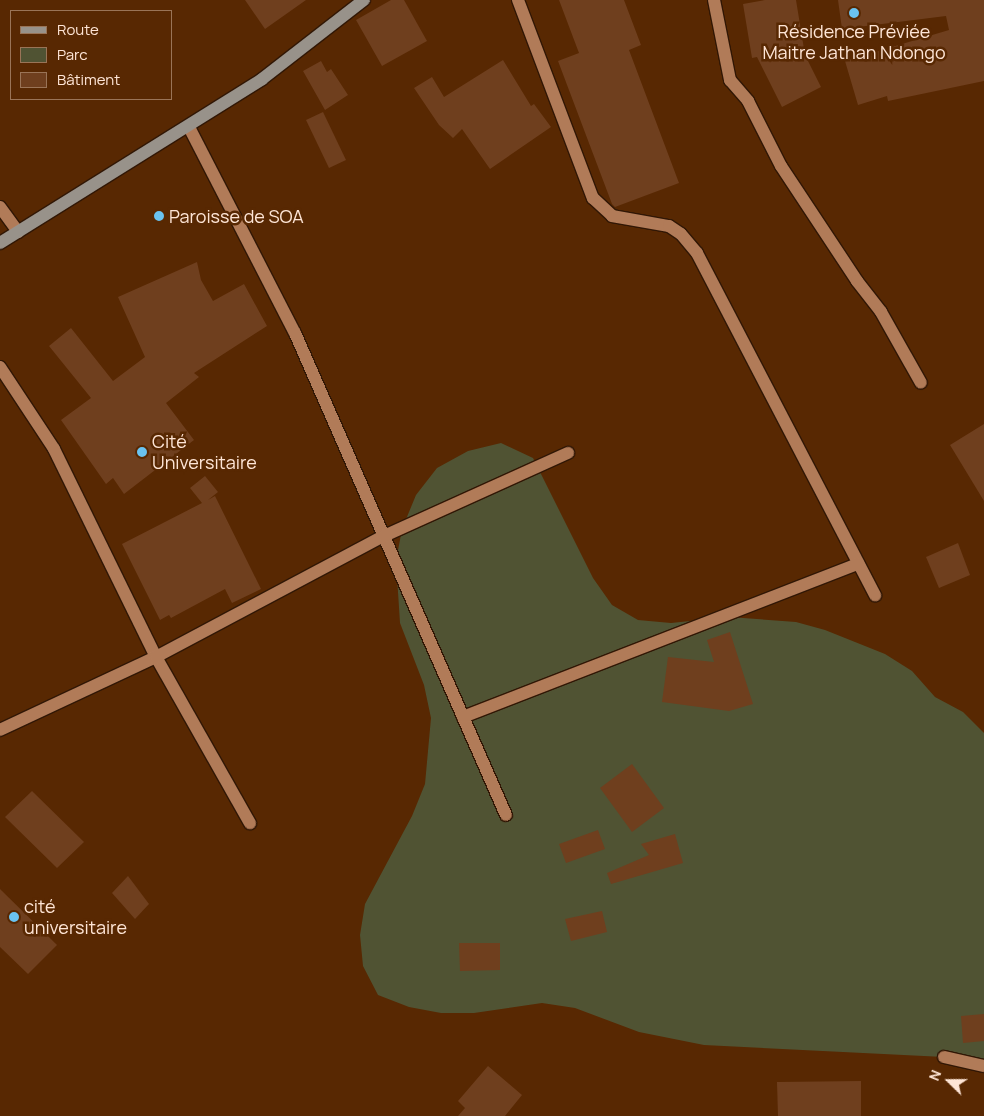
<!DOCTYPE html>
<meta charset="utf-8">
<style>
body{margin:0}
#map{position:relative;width:984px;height:1116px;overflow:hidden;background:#582802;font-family:Manrope,sans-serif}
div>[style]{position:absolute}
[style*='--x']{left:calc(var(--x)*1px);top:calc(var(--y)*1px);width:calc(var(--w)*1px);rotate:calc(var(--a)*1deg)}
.green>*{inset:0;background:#505333}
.building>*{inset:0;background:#6f3f1e}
.roads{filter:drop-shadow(1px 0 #311705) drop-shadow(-1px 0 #311705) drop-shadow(0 1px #311705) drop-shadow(0 -1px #311705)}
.street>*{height:12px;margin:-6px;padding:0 6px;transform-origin:6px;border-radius:6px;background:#b17b58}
.secondary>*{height:12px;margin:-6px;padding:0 6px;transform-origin:6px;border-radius:6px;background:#98928a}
.dots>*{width:14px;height:14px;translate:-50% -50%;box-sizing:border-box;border:2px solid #582802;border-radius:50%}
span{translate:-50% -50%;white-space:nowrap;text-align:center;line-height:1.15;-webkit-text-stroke:5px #582802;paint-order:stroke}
.poi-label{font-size:18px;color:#fee5d6}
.left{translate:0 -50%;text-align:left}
.legend{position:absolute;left:10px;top:10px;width:162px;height:90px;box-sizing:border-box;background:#582802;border:1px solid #9a7457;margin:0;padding:6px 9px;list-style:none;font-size:15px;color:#fee5d6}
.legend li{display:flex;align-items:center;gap:10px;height:25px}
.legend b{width:25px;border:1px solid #9a7457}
.north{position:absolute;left:924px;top:1056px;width:50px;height:50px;-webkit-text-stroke:4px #582802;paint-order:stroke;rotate:292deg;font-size:14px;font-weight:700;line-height:20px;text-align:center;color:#fee5d6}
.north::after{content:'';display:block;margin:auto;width:18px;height:22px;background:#fee5d6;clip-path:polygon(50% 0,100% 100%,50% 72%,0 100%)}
</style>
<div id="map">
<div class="green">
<div style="clip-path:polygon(501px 443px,533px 458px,593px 578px,612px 605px,638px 620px,671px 623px,729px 617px,796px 622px,825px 630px,885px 654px,912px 671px,935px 697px,963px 712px,984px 733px,984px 1066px,944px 1057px,704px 1045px,639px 1032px,575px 1008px,542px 1003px,474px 1013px,441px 1013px,409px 1007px,378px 995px,363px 966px,360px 935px,365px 904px,412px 816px,425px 784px,431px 718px,424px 685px,400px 623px,396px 561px,402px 529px,416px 495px,437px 468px,468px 451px)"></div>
</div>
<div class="building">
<div style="clip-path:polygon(245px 0,306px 0,265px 29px)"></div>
<div style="clip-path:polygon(391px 0,404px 0,427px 41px,382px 66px,356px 20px)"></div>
<div style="clip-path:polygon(559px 0,624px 0,641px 45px,629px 50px,679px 183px,615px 207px,612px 204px,558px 61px,579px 53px)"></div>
<div style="clip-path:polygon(765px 0,796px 0,805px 55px,821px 87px,782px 107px,757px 57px,752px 58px,743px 4px)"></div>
<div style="clip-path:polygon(838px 0,984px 0,984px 81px,888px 101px,887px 96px,858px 105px,845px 61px,949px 30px,946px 16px,842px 29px)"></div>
<div style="clip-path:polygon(503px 60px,531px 106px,534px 104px,551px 127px,490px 169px,462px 129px,453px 138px,439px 125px,414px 88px,432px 77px,444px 97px)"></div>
<div style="clip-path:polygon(321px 61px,327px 72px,331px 69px,348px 95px,325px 110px,303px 71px)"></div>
<div style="clip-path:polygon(323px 112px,346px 160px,329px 168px,306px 120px)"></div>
<div style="clip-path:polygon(197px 262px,201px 280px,213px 301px,244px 284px,267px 326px,194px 373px,199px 377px,166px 403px,194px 440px,124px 494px,113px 478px,106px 484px,61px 420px,91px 398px,49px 346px,71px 328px,113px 381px,145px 357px,118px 297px)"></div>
<div style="clip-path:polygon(984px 424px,984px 501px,950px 445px)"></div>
<div style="clip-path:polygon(205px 476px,218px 492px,208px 500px,215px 496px,261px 589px,232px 603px,225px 589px,171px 618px,169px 615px,160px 620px,122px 544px,202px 503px,190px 488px)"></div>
<div style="clip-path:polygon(958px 543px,970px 575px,939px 588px,926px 557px)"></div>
<div style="clip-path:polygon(730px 632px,753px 704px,729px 711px,662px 702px,668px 657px,714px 662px,707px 640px)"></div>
<div style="clip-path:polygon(632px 764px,664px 808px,632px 832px,600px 788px)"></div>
<div style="clip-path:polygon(32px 791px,84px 842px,57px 868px,5px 817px)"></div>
<div style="clip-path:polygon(598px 830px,605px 849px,566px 863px,559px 844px)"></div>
<div style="clip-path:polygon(675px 834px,683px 863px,611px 884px,607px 873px,649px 855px,641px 844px)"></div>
<div style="clip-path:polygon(128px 876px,149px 904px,135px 919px,112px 893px)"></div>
<div style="clip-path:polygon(0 889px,57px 945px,28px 974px,0 947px)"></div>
<div style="clip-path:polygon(602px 911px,607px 932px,571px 941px,565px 919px)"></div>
<div style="clip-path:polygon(459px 943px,500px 943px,500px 970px,460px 971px)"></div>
<div style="clip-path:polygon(984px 1014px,984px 1041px,963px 1043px,961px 1016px)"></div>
<div style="clip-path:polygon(488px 1066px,522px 1095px,505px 1116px,458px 1116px,465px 1108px,458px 1101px)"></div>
<div style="clip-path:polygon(861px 1081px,861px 1116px,778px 1116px,777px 1082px)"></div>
</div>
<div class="roads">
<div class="street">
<div style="--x:518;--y:0;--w:212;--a:69.3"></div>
<div style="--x:593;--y:198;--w:26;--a:43"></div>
<div style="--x:612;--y:216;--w:58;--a:10"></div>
<div style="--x:669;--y:226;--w:14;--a:34"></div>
<div style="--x:681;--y:234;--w:25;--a:50"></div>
<div style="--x:697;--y:253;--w:386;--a:62.5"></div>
<div style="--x:714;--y:0;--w:82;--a:78.7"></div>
<div style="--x:730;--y:80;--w:28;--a:49"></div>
<div style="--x:748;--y:101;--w:73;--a:63.1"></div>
<div style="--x:781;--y:166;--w:138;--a:56.5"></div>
<div style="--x:857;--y:281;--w:39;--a:52"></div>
<div style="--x:881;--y:312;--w:81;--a:60.6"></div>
<div style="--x:189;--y:127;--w:232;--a:62.8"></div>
<div style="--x:295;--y:333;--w:526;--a:66.36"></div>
<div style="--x:0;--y:207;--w:31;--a:54"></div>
<div style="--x:0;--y:367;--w:98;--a:56.6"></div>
<div style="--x:54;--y:449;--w:232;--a:63.9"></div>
<div style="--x:156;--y:657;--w:191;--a:60.5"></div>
<div style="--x:463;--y:717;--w:424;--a:-21.2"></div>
<div style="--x:0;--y:730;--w:172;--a:-25.1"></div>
<div style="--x:156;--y:657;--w:258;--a:-28"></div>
<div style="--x:384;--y:536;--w:202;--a:-24.3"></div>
<div style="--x:944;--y:1057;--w:41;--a:12.7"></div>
</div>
<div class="secondary">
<div style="--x:0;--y:243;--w:309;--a:-32"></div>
<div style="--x:262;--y:79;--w:129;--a:-37.8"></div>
</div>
</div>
<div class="dots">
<div style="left:854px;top:13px;background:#6ac3f1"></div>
<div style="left:159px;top:216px;background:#6ac3f1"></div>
<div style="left:142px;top:452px;background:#6ac3f1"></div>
<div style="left:14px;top:917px;background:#6ac3f1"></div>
</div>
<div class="poi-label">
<span style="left:854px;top:42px">Résidence Préviée<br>Maitre Jathan Ndongo</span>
<span class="left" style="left:169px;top:216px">Paroisse de SOA</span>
<span class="left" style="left:152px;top:452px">Cité<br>Universitaire</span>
<span class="left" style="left:24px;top:917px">cité<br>universitaire</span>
</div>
<ul class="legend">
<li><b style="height:6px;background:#98928a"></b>Route</li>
<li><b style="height:14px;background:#505333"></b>Parc</li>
<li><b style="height:14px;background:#6f3f1e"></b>Bâtiment</li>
</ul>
<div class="north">N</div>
</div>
